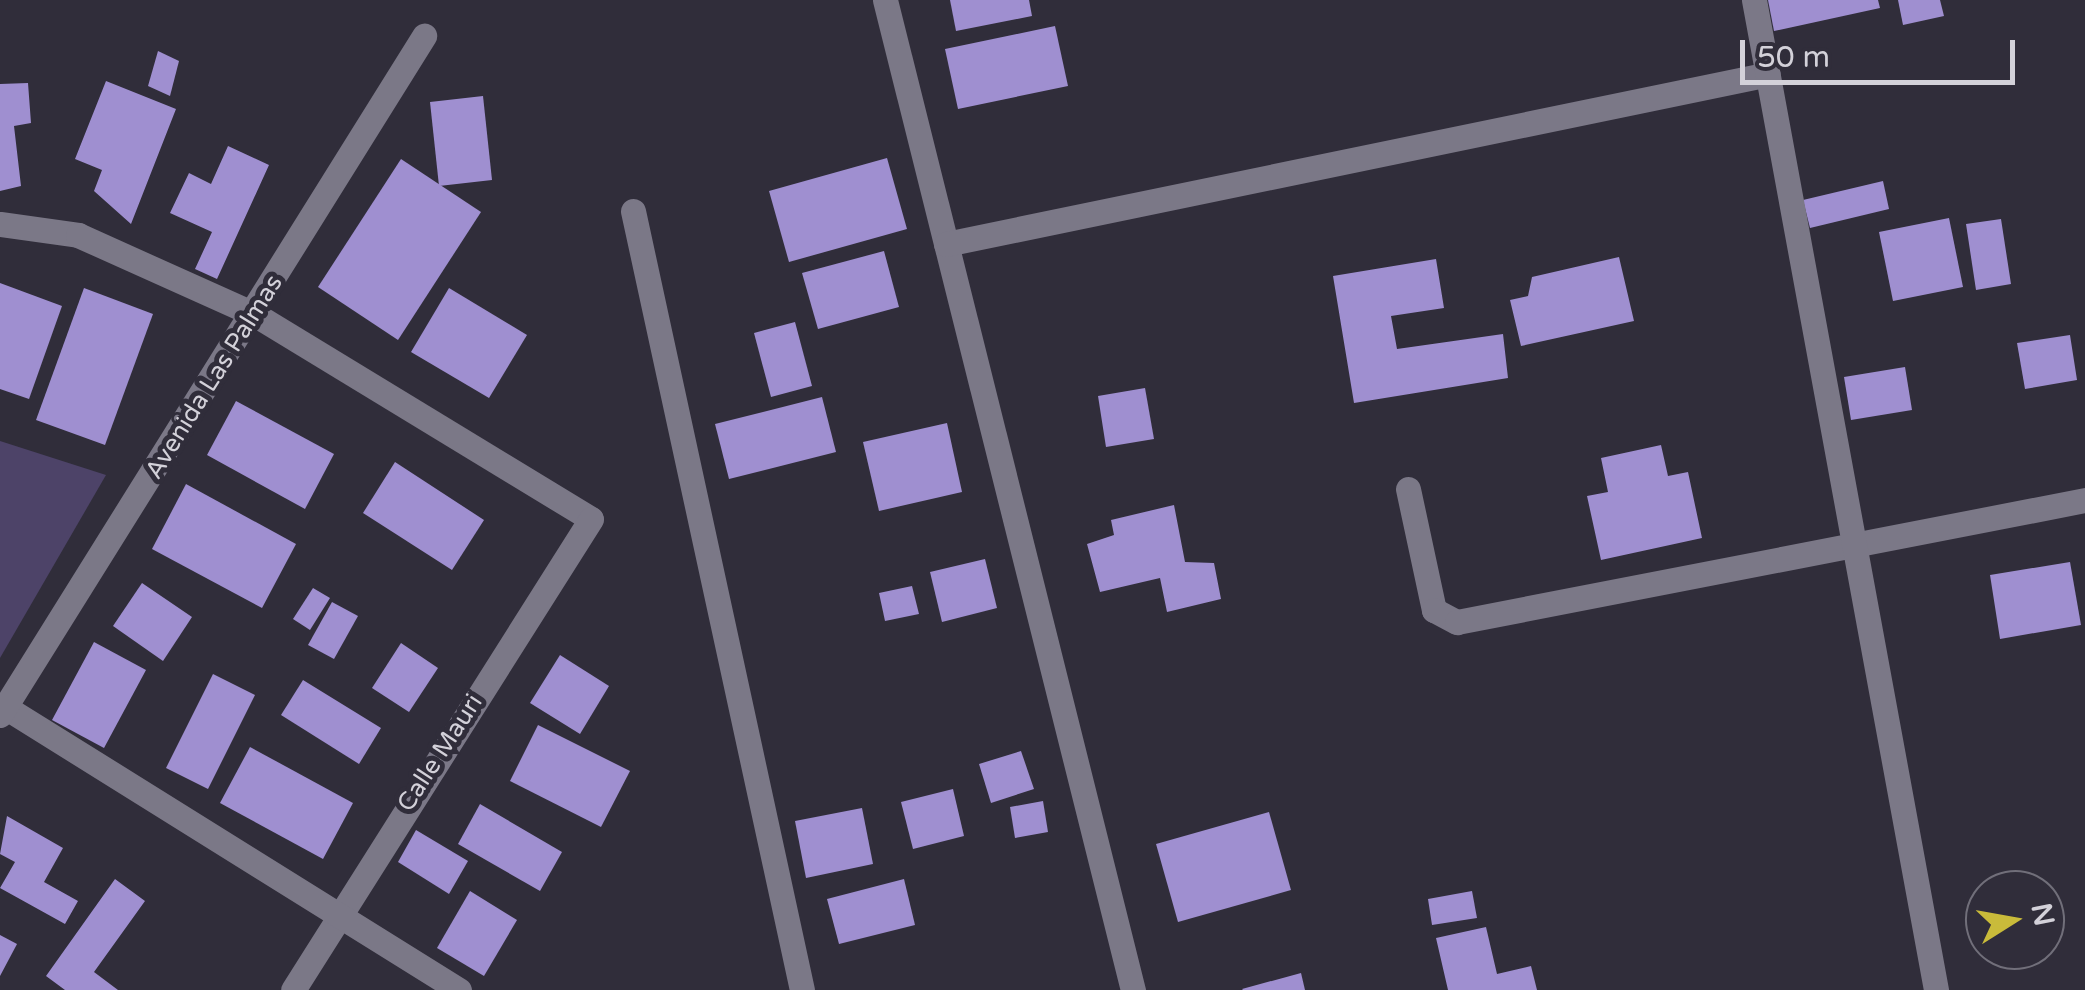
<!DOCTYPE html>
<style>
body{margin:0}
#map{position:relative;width:2085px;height:990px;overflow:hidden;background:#302d3a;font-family:"Varela Round",sans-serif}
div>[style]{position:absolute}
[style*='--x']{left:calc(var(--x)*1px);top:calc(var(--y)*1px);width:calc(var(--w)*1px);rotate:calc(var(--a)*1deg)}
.green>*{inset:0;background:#4d4368}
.building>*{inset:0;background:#9f8fd0}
.street>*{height:25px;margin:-12.5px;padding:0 12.5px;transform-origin:12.5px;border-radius:12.5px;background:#7b7887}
.secondary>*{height:25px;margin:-12.5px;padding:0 12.5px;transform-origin:12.5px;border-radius:12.5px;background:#7b7887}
span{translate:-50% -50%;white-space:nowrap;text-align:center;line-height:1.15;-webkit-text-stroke:10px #302d3a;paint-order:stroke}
.street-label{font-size:25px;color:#d3d1d9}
.north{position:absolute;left:1965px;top:870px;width:100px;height:100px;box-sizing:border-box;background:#302d3a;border:2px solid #716f7a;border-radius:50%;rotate:79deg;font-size:28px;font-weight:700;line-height:40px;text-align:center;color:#d3d1d9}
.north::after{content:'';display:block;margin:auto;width:35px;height:45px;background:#c9bb3a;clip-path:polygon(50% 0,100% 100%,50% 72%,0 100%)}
.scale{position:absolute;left:1740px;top:40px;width:275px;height:45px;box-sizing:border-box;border:5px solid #d3d1d9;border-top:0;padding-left:12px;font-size:30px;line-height:35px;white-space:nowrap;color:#d3d1d9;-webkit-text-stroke:8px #302d3a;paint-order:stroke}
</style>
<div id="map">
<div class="green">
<div style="clip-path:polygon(0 441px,106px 475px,0 658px)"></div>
</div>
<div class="building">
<div style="clip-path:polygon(950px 0,1029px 0,1032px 16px,956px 31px)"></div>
<div style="clip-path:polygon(1768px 0,1878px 0,1880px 8px,1774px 31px)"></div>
<div style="clip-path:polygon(1898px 0,1940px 0,1944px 16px,1903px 25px)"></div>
<div style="clip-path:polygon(1055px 26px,1068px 86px,958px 109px,945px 49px)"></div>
<div style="clip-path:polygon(158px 51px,179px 61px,170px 96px,148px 86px)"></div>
<div style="clip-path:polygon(106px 81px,176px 109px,131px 224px,94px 191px,102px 170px,75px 159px)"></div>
<div style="clip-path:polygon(28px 83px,31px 123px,14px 126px,21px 186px,0 191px,0 84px)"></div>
<div style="clip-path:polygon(483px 96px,492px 180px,439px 186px,430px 102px)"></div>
<div style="clip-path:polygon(228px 146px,269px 165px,217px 279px,195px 269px,212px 232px,170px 213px,189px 173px,211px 184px)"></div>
<div style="clip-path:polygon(887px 158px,907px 229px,789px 262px,769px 191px)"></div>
<div style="clip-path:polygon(401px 159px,481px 212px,398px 340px,318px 287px)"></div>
<div style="clip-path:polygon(1883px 181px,1889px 209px,1810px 228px,1803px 200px)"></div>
<div style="clip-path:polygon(1949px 218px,1963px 287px,1893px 301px,1879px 232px)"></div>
<div style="clip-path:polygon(2001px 219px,2011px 284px,1976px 290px,1966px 224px)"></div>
<div style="clip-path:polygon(884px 251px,899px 307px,818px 329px,802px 273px)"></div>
<div style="clip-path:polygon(1619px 257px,1634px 321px,1521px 346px,1510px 300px,1528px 296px,1532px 277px)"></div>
<div style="clip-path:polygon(1436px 259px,1444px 308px,1391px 316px,1397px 349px,1503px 334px,1508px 378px,1354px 403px,1333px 276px)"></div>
<div style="clip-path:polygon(0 283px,62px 306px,29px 399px,0 389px)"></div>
<div style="clip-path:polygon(84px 288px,153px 314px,105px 445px,36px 420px)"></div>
<div style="clip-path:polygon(449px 288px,527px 335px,489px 398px,411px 352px)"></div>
<div style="clip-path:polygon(795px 322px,812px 386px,771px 397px,754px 333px)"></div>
<div style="clip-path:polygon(2070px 335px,2077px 380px,2025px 389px,2017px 343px)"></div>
<div style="clip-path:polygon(1905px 367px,1912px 410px,1851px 420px,1844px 377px)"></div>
<div style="clip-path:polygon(1145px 388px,1154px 439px,1106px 447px,1098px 396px)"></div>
<div style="clip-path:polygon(822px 397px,836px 452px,729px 479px,715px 424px)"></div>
<div style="clip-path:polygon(236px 401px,334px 454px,305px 509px,207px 455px)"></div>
<div style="clip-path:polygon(947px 423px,962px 492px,879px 511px,863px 442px)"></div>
<div style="clip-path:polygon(1661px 445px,1668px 476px,1688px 472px,1702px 538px,1601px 560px,1587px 496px,1608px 492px,1601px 458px)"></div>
<div style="clip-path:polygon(395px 462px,484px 520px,452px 570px,363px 513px)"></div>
<div style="clip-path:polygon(186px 484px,296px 544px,262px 608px,152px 549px)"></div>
<div style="clip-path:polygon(1174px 505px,1185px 562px,1214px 563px,1221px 599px,1167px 612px,1160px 578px,1100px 592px,1087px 544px,1114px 535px,1111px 520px)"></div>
<div style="clip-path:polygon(985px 559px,997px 608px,942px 622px,930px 572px)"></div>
<div style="clip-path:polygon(2070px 562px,2081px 625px,2000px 639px,1990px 575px)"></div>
<div style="clip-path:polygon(142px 583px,192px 617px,163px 661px,113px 626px)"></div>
<div style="clip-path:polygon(912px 586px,919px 614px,885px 621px,879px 593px)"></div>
<div style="clip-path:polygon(313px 588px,330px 598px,310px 630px,293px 619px)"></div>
<div style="clip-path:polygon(332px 602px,358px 616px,334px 659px,308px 645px)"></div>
<div style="clip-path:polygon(94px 642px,146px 670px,104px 748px,52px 720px)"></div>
<div style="clip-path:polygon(401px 643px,438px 668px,409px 712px,372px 688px)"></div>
<div style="clip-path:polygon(560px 655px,609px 686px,580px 734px,530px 703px)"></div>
<div style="clip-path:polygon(213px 674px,255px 695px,208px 789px,166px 768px)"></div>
<div style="clip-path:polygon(303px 680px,381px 728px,359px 764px,281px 715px)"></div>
<div style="clip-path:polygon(538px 725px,630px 771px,601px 827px,510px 781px)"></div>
<div style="clip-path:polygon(250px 747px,353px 803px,323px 859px,220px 803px)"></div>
<div style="clip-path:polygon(1021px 751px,1034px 789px,991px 803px,979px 764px)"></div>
<div style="clip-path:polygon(953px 789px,964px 836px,913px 849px,901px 802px)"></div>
<div style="clip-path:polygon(1043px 801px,1048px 832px,1015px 838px,1010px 807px)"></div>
<div style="clip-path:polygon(480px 804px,562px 852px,540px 891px,458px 844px)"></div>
<div style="clip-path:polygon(862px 808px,873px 864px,806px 878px,795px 821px)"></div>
<div style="clip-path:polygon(1269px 812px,1291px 890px,1178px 922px,1156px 844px)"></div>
<div style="clip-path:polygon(7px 816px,63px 848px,44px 882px,78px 901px,65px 924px,0 888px,15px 862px,0 854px)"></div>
<div style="clip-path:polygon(416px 830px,468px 861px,449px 894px,398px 862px)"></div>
<div style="clip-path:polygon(115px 879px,145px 901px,94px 972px,118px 990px,65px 990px,46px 976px)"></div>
<div style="clip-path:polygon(904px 879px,915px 925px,839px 944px,827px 899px)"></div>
<div style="clip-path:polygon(470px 891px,517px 920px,484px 976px,437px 948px)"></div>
<div style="clip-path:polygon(1472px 891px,1477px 918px,1432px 925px,1428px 899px)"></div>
<div style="clip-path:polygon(1486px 927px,1497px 974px,1531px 966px,1537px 990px,1448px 990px,1436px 938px)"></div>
<div style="clip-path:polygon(0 935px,17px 944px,0 976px)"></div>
<div style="clip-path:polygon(1301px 973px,1305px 990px,1243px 990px,1242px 989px)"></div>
</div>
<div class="street">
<div style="--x:885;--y:0;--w:1021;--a:75.94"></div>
<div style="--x:633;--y:211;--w:797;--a:77.76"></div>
<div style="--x:0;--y:224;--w:79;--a:8"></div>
<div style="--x:78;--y:235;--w:193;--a:24.2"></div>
<div style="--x:254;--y:314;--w:394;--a:31.3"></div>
<div style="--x:591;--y:519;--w:557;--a:122.32"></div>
<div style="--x:946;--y:244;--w:839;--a:-11.68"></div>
<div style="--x:1408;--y:489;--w:124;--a:77.9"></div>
<div style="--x:1434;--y:610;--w:26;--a:28"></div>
<div style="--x:1457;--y:622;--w:640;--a:-10.99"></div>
<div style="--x:5;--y:707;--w:535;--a:31.94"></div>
<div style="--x:0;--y:715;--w:801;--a:-58.02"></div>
</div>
<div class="secondary">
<div style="--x:1754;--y:0;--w:1007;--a:79.58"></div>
</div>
<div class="street-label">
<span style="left:214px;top:377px;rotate:-58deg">Avenida Las Palmas</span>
<span style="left:440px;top:753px;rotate:-57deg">Calle Mauri</span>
</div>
<div class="north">N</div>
<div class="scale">50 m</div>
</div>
